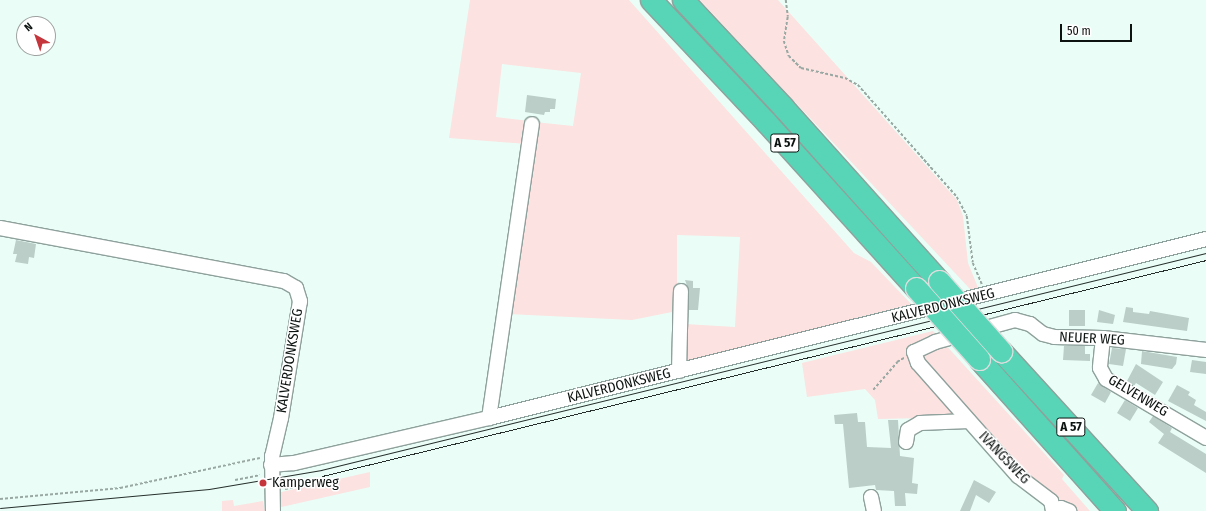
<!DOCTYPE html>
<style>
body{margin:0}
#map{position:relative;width:1206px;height:511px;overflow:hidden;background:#eafef7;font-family:"Fira Sans Condensed",sans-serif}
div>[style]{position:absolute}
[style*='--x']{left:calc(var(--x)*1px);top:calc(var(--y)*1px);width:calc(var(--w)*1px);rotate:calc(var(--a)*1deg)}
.green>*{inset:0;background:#fce2e0}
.building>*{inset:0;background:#bbcec8}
.path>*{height:1.5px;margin-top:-0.75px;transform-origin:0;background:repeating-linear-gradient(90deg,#99a8a3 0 3px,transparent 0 5px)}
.roads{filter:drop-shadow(1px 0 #8fa19c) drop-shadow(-1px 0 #8fa19c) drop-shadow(0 1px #8fa19c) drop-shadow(0 -1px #8fa19c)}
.minor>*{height:14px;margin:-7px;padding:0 7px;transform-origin:7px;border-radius:7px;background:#fff}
.highway>*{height:21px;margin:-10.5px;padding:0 10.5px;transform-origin:10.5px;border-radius:10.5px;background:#58d4b6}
.tram>*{height:1px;margin:-0.5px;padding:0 0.5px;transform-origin:0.5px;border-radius:0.5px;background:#262f2c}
.bridges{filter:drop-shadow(1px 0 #dddede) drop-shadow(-1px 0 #dddede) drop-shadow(0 1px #dddede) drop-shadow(0 -1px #dddede)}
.highway-bridge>*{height:21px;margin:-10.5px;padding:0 10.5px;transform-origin:10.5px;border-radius:10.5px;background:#58d4b6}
.dots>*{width:11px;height:11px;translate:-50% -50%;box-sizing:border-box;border:2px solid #fff;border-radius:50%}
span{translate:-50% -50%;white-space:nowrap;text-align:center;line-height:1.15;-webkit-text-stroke:3px #fff;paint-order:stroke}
.shield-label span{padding:1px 3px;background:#fff;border:1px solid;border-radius:3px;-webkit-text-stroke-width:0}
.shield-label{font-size:13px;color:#0c1311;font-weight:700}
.street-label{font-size:14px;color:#0c1311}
.poi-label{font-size:14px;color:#0c1311}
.left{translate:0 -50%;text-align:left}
.north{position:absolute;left:16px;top:16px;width:40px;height:40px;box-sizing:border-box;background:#fff;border:1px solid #9ea1a0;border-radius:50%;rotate:320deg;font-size:11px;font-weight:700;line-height:16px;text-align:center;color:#0c1311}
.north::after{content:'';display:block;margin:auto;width:14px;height:18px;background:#c5353c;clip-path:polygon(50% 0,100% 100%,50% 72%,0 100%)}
.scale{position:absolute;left:1060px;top:24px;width:72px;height:18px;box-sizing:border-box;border:2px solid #0c1311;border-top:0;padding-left:5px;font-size:12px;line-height:14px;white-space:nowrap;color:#0c1311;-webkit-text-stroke:3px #fff;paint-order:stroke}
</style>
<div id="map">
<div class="green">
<div style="clip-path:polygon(470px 0,629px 0,854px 253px,871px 262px,915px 308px,686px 364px,685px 324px,735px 327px,740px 237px,677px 235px,677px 311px,632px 320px,508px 314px,535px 122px,573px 126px,581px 73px,502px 64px,496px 117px,530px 121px,527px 144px,449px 138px)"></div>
<div style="clip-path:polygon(700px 0,778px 0,957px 200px,963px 216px,968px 263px,979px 290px,974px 294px,969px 288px)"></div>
<div style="clip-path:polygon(933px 331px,1064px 475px,1062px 479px,1090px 511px,1073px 511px,1020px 475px,971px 417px,878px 419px,875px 400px,865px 389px,807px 397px,802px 363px)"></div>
<div style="clip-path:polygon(370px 472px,370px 487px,277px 508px,277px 493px)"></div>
<div style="clip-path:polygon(233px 500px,234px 506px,263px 501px,265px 511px,222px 511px,222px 501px)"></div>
</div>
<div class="building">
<div style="clip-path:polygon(527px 95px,556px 99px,555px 109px,550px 109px,550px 112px,545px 112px,544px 115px,525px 112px)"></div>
<div style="clip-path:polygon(16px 240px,36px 244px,34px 258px,29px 257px,28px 264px,15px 262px,17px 254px,13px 254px)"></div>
<div style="clip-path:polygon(685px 280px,693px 281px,693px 288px,700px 288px,698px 310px,689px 310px,689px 291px)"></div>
<div style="clip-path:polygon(1126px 307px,1133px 308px,1133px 312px,1149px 314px,1150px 311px,1189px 318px,1187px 331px,1123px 322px)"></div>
<div style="clip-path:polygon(1069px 310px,1085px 310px,1085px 326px,1069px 326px)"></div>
<div style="clip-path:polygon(1099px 310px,1115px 315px,1113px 324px,1097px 322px)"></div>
<div style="clip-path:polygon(1064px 346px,1085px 346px,1085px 354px,1090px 354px,1090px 361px,1063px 360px)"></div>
<div style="clip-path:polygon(1112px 348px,1126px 349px,1123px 366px,1109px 364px)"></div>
<div style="clip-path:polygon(1142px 351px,1177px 357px,1176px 364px,1172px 369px,1141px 364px)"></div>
<div style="clip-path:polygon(1192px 360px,1206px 362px,1206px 374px,1190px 372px)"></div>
<div style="clip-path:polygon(1136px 364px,1163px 382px,1155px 395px,1136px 383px,1134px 386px,1127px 381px)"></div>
<div style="clip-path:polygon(1098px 383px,1111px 392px,1105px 403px,1091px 395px)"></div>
<div style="clip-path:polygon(1177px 385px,1190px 392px,1188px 395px,1196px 400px,1194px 405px,1206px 412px,1206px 421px,1168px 401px)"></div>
<div style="clip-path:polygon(1125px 400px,1138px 408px,1130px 421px,1117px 413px)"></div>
<div style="clip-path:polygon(857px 413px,858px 422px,865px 422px,867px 447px,891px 448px,888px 420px,898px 420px,900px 456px,914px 458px,912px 483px,918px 484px,917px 494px,905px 493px,906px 506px,895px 506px,894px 491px,876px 490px,875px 485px,849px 488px,843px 424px,835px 424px,834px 415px)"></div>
<div style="clip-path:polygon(1153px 416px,1172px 428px,1170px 432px,1206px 454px,1206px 473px,1158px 443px,1164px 434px,1149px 422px)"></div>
<div style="clip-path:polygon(974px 480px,996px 492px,989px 503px,976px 495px,970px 511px,960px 511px)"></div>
</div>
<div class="path">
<div style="--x:786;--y:0;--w:17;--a:83"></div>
<div style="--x:788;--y:17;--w:24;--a:99"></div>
<div style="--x:784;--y:41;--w:16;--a:72"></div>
<div style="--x:789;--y:56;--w:17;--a:45"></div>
<div style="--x:801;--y:68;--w:45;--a:12.8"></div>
<div style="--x:845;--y:78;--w:15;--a:28"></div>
<div style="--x:858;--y:85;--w:149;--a:48.5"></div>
<div style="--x:957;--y:197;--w:21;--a:62"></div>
<div style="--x:967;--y:216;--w:47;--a:82.7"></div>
<div style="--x:973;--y:263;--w:23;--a:67"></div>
<div style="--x:873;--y:390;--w:37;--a:-49"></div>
<div style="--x:897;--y:362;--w:8;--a:-30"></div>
<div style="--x:235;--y:480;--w:25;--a:-11"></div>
<div style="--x:285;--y:489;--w:16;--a:-11"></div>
<div style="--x:0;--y:499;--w:121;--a:-5.2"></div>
<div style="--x:120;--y:488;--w:143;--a:-12.1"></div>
</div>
<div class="roads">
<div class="minor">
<div style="--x:0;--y:228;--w:289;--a:10.6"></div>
<div style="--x:284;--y:281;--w:14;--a:30"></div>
<div style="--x:296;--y:288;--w:14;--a:73"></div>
<div style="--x:300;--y:301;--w:119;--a:99.2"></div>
<div style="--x:281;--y:418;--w:39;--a:103"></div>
<div style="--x:272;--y:456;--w:55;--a:89"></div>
<div style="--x:1103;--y:338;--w:30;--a:96"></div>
<div style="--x:1100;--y:368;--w:13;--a:61"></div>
<div style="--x:1106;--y:379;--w:116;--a:30.5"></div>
<div style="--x:679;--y:371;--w:80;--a:-88.6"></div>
<div style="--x:489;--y:418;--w:297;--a:-81.7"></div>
<div style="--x:906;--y:442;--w:12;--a:-81"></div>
<div style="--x:908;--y:430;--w:14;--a:-30"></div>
<div style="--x:920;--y:423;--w:49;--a:-2.3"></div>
<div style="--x:271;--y:465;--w:23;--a:-5"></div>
<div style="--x:294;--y:463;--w:200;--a:-13"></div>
<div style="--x:489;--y:418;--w:739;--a:-14.02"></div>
<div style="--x:871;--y:497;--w:14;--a:78"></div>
<div style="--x:1053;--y:511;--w:10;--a:-101"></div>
<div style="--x:1051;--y:501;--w:41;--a:-142.9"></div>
<div style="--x:1018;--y:476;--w:151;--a:-131.5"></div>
<div style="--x:918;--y:363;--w:12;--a:-110"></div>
<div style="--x:914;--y:352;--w:23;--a:-25"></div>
<div style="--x:935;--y:342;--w:83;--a:-15.4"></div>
<div style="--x:1015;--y:320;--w:16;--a:15"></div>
<div style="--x:1030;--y:324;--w:16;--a:38"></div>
<div style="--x:1043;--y:334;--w:11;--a:15"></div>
<div style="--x:1054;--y:337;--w:49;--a:1.2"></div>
<div style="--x:1103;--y:338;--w:104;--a:6.6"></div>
<div style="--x:1057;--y:511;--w:5;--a:-37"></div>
<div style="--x:1061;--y:508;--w:9;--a:21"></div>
</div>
<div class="highway">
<div style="--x:651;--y:0;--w:168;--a:46.7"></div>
<div style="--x:766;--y:122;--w:224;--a:47.9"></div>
<div style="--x:683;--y:0;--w:146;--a:46.9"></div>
<div style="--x:783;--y:107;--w:234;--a:48.1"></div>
<div style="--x:1001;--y:351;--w:217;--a:47.6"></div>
<div style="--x:979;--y:359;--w:204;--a:48.2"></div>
</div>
</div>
<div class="tram">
<div style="--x:322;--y:476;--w:910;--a:-13.73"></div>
<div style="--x:0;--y:508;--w:210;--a:-5.2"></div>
<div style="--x:209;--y:489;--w:114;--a:-9.6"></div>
<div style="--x:321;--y:470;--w:911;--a:-13.78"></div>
</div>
<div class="bridges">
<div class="highway-bridge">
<div style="--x:939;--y:281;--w:94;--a:48.5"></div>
<div style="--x:916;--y:288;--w:95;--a:48.4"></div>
</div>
</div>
<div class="dots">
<div style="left:263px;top:483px;background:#c5353c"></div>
</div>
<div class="shield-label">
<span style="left:785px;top:143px">A 57</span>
<span style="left:1071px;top:427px">A 57</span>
</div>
<div class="street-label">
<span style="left:943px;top:306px;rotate:-14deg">KALVERDONKSWEG</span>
<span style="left:1092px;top:339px;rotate:3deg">NEUER WEG</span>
<span style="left:290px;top:361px;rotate:-81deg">KALVERDONKSWEG</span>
<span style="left:619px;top:386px;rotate:-14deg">KALVERDONKSWEG</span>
<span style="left:1138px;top:396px;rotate:31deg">GELVENWEG</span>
<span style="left:1004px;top:458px;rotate:46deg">IVANGSWEG</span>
</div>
<div class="poi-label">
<span class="left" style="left:272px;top:483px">Kamperweg</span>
</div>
<div class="north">N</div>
<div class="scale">50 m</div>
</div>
